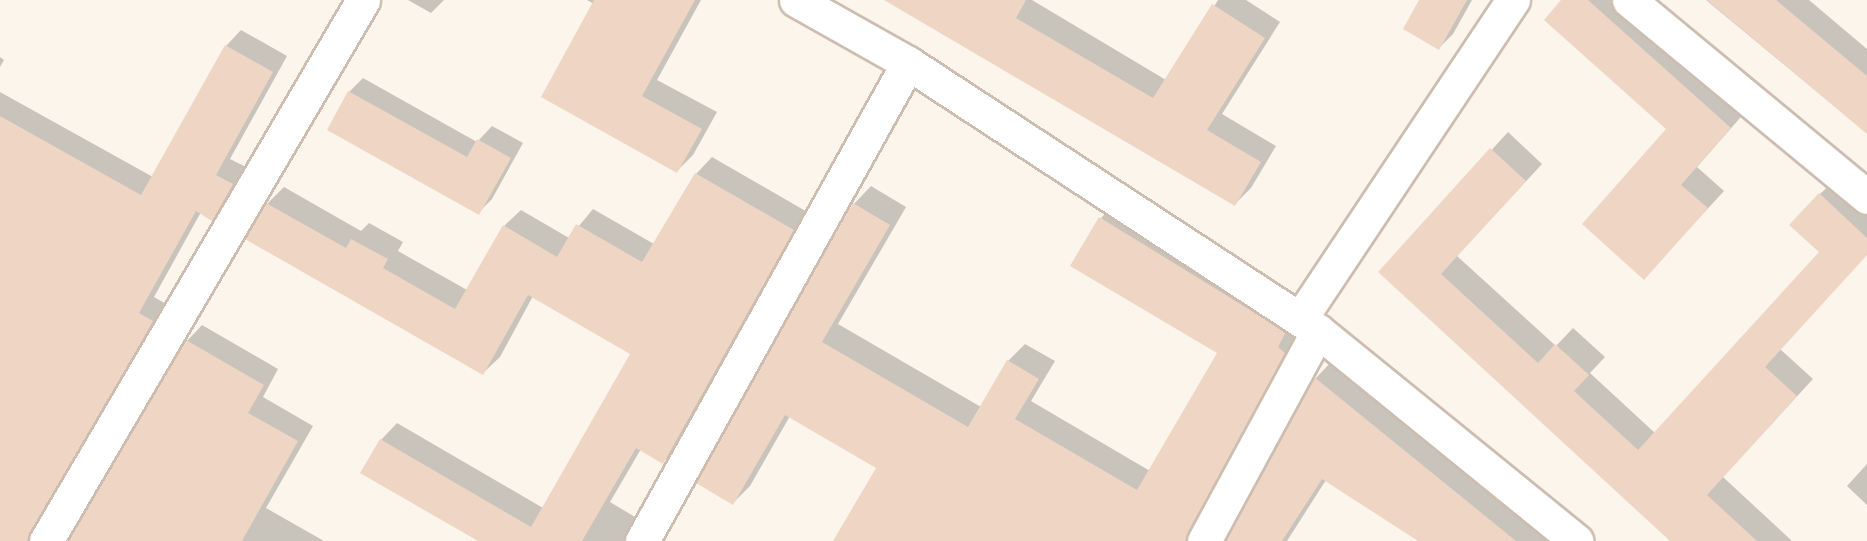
<!DOCTYPE html>
<style>
body{margin:0}
#map{position:relative;width:1867px;height:541px;overflow:hidden;background:#fbf5eb;font-family:Quicksand,sans-serif}
div>[style]{position:absolute}
[style*='--x']{left:calc(var(--x)*1px);top:calc(var(--y)*1px);width:calc(var(--w)*1px);rotate:calc(var(--a)*1deg)}
.shadow>*{inset:0;background:#0003}
.building>*{inset:0;background:#efd5c4}
.roads{filter:drop-shadow(2px 0 #cdbdb1) drop-shadow(-2px 0 #cdbdb1) drop-shadow(0 2px #cdbdb1) drop-shadow(0 -2px #cdbdb1)}
.minor>*{height:33px;margin:-16.5px;padding:0 16.5px;transform-origin:16.5px;border-radius:16.5px;background:#fff}
span{translate:-50% -50%;white-space:nowrap;text-align:center;line-height:1.15;-webkit-text-stroke:6px #fef9f1;paint-order:stroke}
</style>
<div id="map">
<div class="shadow">
<div style="clip-path:polygon(408px 0,444px 0,431px 13px)"></div>
<div style="clip-path:polygon(587px 0,701px 0,657px 80px,717px 112px,693px 155px,677px 171px,594px 4px)"></div>
<div style="clip-path:polygon(888px 0,1032px 0,1166px 80px,1218px 0,1246px 0,1280px 22px,1222px 114px,1276px 146px,1251px 188px,1235px 204px)"></div>
<div style="clip-path:polygon(1421px 0,1472px 0,1453px 34px,1439px 48px)"></div>
<div style="clip-path:polygon(1563px 0,1623px 0,1747px 110px,1697px 167px,1724px 191px,1644px 278px,1668px 129px)"></div>
<div style="clip-path:polygon(1706px 0,1809px 0,1867px 49px,1867px 133px)"></div>
<div style="clip-path:polygon(241px 30px,287px 56px,230px 159px,248px 168px,227px 203px,212px 219px,201px 212px,154px 297px,168px 305px,52px 541px,0 541px,0 92px,153px 177px,226px 46px)"></div>
<div style="clip-path:polygon(0 57px,4px 60px,0 67px)"></div>
<div style="clip-path:polygon(363px 78px,477px 142px,492px 126px,523px 143px,492px 199px,478px 213px,349px 92px)"></div>
<div style="clip-path:polygon(1508px 132px,1542px 164px,1457px 256px,1556px 346px,1573px 328px,1605px 357px,1590px 373px,1655px 433px,1821px 252px,1820px 194px,1837px 178px,1867px 206px,1867px 254px,1780px 349px,1813px 379px,1723px 477px,1792px 541px,1673px 541px,1380px 272px)"></div>
<div style="clip-path:polygon(712px 157px,809px 213px,680px 446px,663px 462px,641px 449px,610px 502px,640px 520px,649px 541px,481px 541px,381px 440px,397px 423px,543px 508px,632px 354px,533px 296px,500px 357px,483px 373px,267px 204px,284px 187px,361px 231px,369px 223px,403px 242px,398px 251px,467px 290px,504px 226px,521px 210px,569px 238px,593px 209px,654px 244px,696px 174px)"></div>
<div style="clip-path:polygon(871px 186px,906px 207px,838px 324px,981px 407px,1008px 361px,1025px 344px,1055px 361px,1031px 401px,1150px 471px,1219px 352px,1101px 218px,1118px 200px,1301px 335px,1216px 541px,835px 541px,878px 467px,790px 416px,750px 486px,733px 503px,854px 204px)"></div>
<div style="clip-path:polygon(202px 325px,278px 369px,263px 397px,313px 426px,266px 508px,324px 541px,69px 541px,187px 341px)"></div>
<div style="clip-path:polygon(1333px 360px,1558px 541px,1420px 541px,1326px 480px,1287px 541px,1227px 541px,1316px 378px)"></div>
<div style="clip-path:polygon(1867px 464px,1867px 505px,1847px 486px)"></div>
</div>
<div class="building">
<div style="clip-path:polygon(594px 0,695px 0,642px 96px,702px 129px,677px 173px,541px 97px)"></div>
<div style="clip-path:polygon(884px 0,1026px 0,1016px 18px,1153px 98px,1212px 4px,1265px 38px,1207px 130px,1261px 162px,1235px 206px)"></div>
<div style="clip-path:polygon(1419px 0,1467px 0,1439px 50px,1403px 29px)"></div>
<div style="clip-path:polygon(1561px 0,1588px 0,1731px 128px,1681px 185px,1708px 208px,1644px 280px,1582px 224px,1666px 129px,1544px 20px)"></div>
<div style="clip-path:polygon(1707px 0,1776px 0,1867px 76px,1867px 134px)"></div>
<div style="clip-path:polygon(225px 45px,273px 72px,216px 175px,233px 184px,212px 221px,196px 211px,139px 313px,153px 321px,27px 541px,0 541px,0 116px,141px 195px)"></div>
<div style="clip-path:polygon(348px 91px,467px 157px,477px 139px,511px 158px,479px 215px,327px 130px)"></div>
<div style="clip-path:polygon(1490px 148px,1526px 181px,1441px 274px,1538px 363px,1555px 344px,1589px 375px,1574px 391px,1638px 450px,1819px 252px,1789px 225px,1819px 193px,1867px 238px,1867px 255px,1765px 367px,1797px 396px,1707px 495px,1757px 541px,1670px 541px,1378px 272px)"></div>
<div style="clip-path:polygon(695px 173px,794px 230px,663px 464px,636px 448px,582px 541px,478px 541px,360px 473px,380px 439px,531px 527px,630px 354px,528px 295px,483px 375px,245px 239px,266px 203px,346px 248px,351px 239px,388px 259px,383px 268px,455px 309px,503px 225px,557px 257px,576px 224px,642px 262px)"></div>
<div style="clip-path:polygon(853px 203px,890px 225px,822px 342px,968px 427px,1007px 360px,1039px 379px,1015px 419px,1137px 490px,1217px 353px,1070px 266px,1099px 217px,1286px 332px,1278px 347px,1285px 353px,1185px 541px,833px 541px,876px 468px,785px 415px,733px 505px,696px 483px)"></div>
<div style="clip-path:polygon(186px 340px,264px 385px,248px 413px,298px 441px,242px 541px,68px 541px)"></div>
<div style="clip-path:polygon(1314px 377px,1516px 541px,1418px 541px,1322px 479px,1282px 541px,1225px 541px)"></div>
</div>
<div class="roads">
<div class="minor">
<div style="--x:796;--y:0;--w:129;--a:29.4"></div>
<div style="--x:908;--y:63;--w:490;--a:33.2"></div>
<div style="--x:1318;--y:331;--w:333;--a:39.1"></div>
<div style="--x:1629;--y:0;--w:309;--a:39.6"></div>
<div style="--x:1300;--y:319;--w:384;--a:-56.3"></div>
<div style="--x:46;--y:541;--w:627;--a:-59.63"></div>
<div style="--x:642;--y:541;--w:547;--a:-60.9"></div>
<div style="--x:1204;--y:541;--w:239;--a:-61.5"></div>
</div>
</div>
</div>
